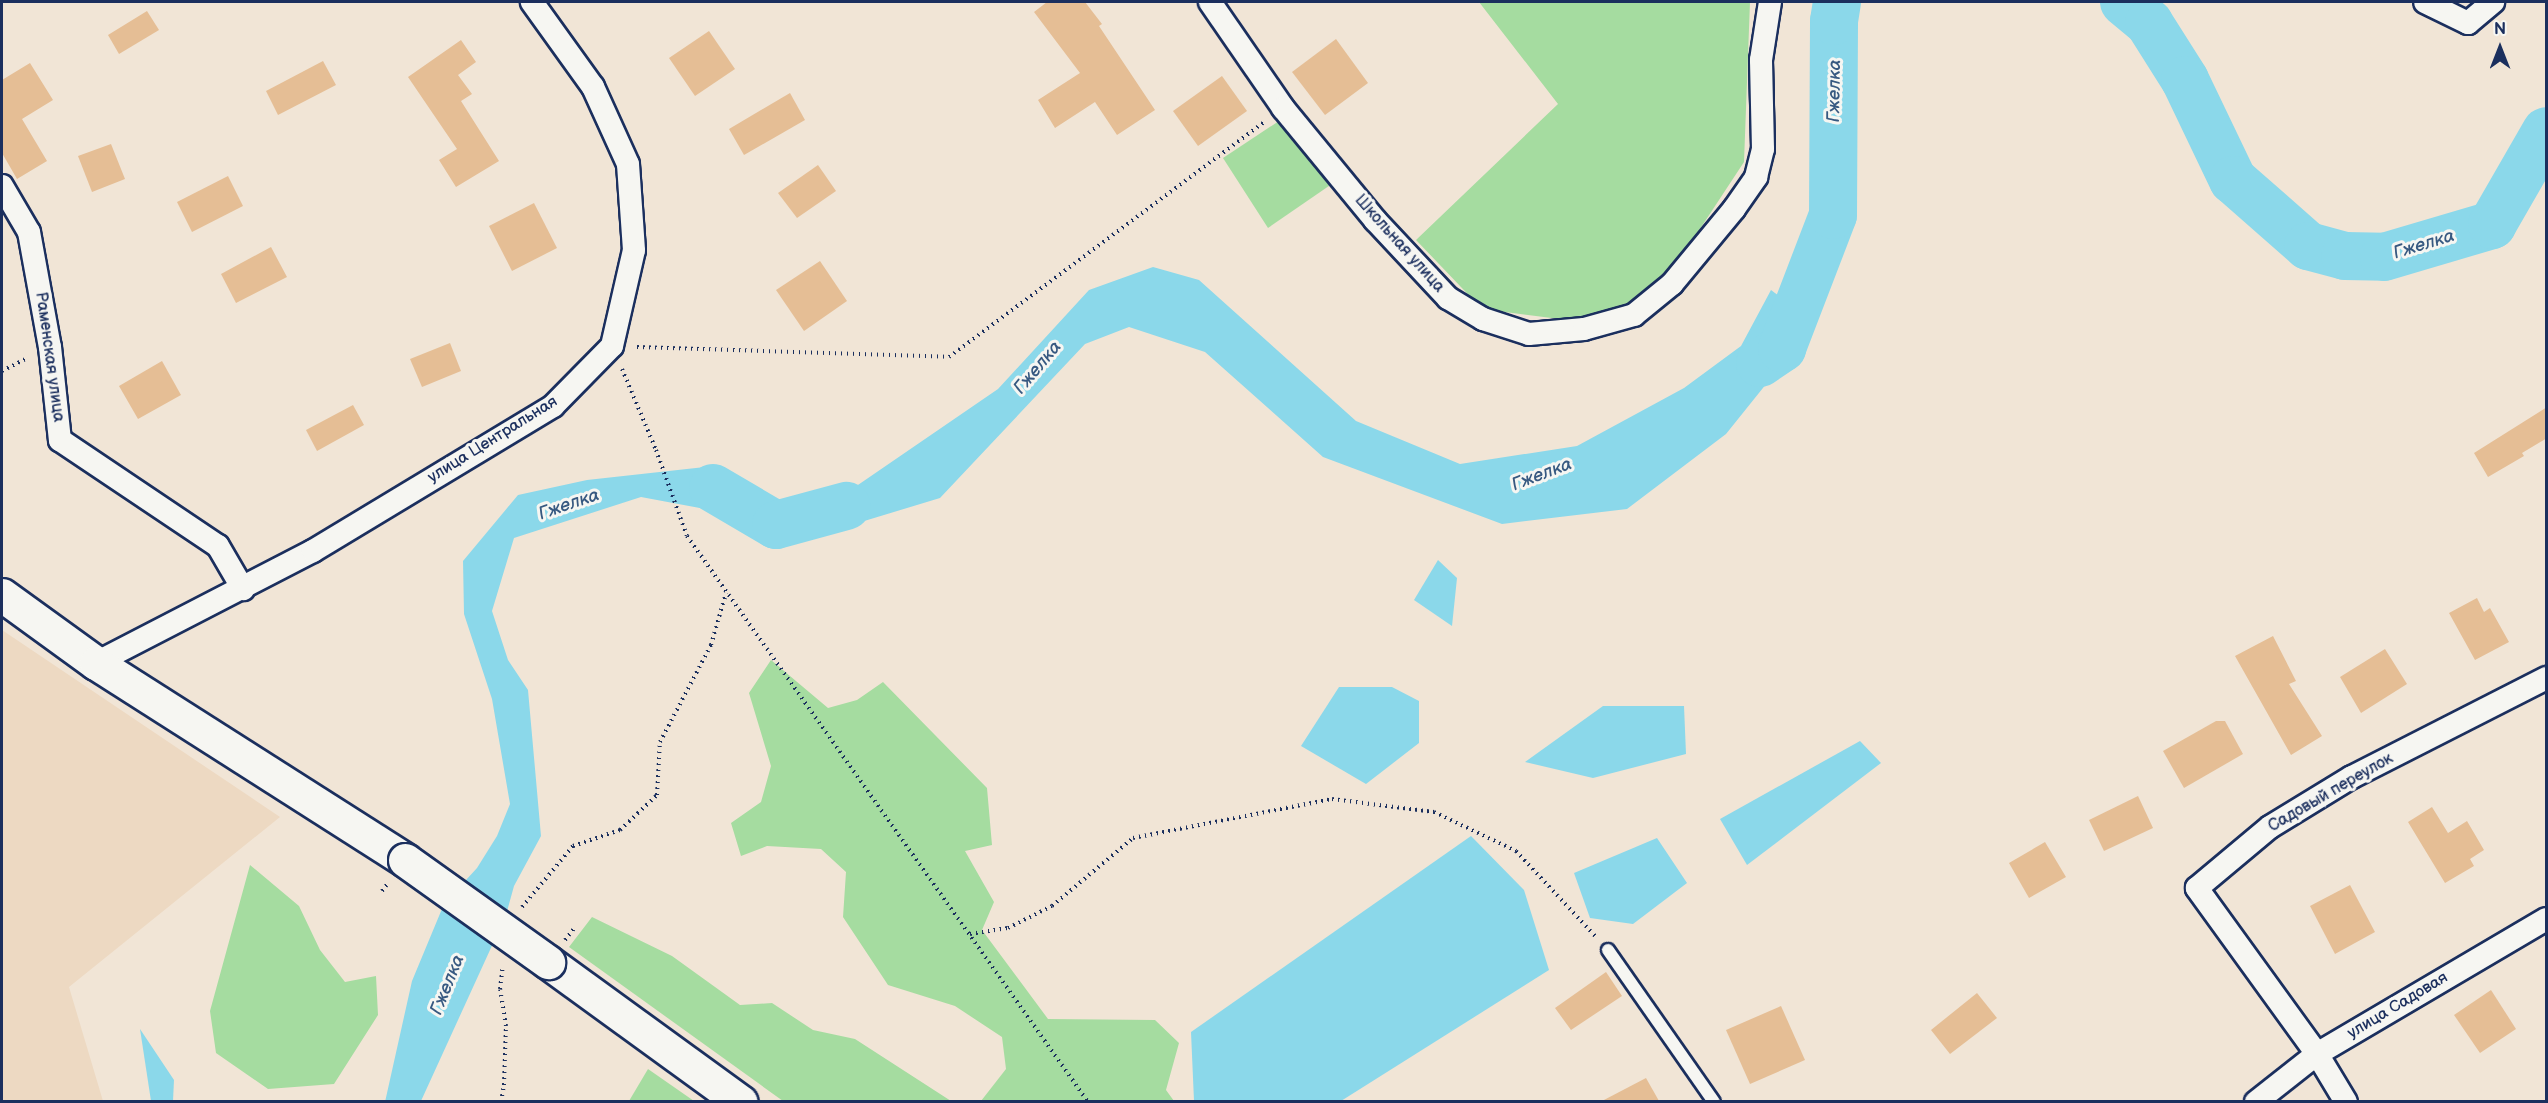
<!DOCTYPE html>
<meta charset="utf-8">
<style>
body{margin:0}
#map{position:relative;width:2548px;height:1103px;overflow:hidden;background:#f1e5d6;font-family:"Balsamiq Sans",sans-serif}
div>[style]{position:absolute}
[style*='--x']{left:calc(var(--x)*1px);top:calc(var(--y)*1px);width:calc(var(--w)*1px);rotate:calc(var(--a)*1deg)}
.built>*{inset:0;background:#edd9c2}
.green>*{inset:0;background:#a5dca0}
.water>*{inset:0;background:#8bd8ea}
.river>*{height:48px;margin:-24px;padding:0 24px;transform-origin:24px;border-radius:24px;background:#8bd8ea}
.building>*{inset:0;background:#e5be95}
.path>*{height:4px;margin-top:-2px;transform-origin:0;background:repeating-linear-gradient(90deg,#1b2f5e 0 1.5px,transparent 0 6px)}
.roads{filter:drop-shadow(2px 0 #1b2f5e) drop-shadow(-2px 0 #1b2f5e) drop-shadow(0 2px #1b2f5e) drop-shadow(0 -2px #1b2f5e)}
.lane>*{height:12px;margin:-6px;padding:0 6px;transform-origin:6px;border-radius:6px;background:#f6f6f2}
.street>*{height:22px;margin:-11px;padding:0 11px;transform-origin:11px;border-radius:11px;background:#f6f6f2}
.secondary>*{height:33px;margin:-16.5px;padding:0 16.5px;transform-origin:16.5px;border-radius:16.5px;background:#f6f6f2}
.bridges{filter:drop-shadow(2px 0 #1b2f5e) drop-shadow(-2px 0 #1b2f5e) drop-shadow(0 2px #1b2f5e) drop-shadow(0 -2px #1b2f5e)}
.secondary-bridge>*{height:33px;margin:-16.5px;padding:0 16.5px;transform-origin:16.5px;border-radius:16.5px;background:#f6f6f2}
span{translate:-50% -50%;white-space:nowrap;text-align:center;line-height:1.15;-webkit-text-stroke:6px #f6f6f2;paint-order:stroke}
.street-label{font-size:16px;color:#1b2f5e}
.water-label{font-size:18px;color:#375981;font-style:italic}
.frame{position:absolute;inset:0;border:3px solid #1b2f5e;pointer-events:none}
.north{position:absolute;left:2470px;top:18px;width:60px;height:60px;-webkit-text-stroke:4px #f6f6f2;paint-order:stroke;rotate:0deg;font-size:16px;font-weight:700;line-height:24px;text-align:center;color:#1b2f5e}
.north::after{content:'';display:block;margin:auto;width:21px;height:27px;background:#1b2f5e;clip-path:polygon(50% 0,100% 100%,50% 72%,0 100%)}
</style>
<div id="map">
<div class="built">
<div style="clip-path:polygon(2px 630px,280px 817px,69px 987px,103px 1101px,2px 1101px)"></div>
</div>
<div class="green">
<div style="clip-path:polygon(1479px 2px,1750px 2px,1744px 162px,1669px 276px,1599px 324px,1482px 309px,1416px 240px,1558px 104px)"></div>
<div style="clip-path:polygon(1294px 111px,1342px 177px,1268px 228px,1223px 158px)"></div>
<div style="clip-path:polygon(771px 660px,828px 708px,857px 700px,883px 682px,987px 788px,992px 845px,965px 851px,994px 902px,982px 930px,1048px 1019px,1155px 1020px,1179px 1043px,1166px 1090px,1174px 1101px,981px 1101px,1006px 1069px,1002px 1037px,955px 1006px,888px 985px,843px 917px,846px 872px,821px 849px,767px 846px,741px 856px,731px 823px,761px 802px,771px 766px,749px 693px)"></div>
<div style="clip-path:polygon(250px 865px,299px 906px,320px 950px,345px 982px,376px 976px,378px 1015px,334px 1084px,268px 1089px,216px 1053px,210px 1011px)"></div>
<div style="clip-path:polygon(592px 917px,672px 956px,740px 1005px,772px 1003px,813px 1030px,855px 1039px,951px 1101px,783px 1101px,569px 947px)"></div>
<div style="clip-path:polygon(648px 1069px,694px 1101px,629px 1101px)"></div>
</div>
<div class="water">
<div style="clip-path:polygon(1153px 267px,1199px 280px,1356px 421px,1460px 464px,1577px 446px,1684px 388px,1741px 346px,1771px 290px,1815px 323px,1726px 434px,1627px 509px,1502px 524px,1323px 457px,1205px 352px,1129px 327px,1085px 344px,940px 498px,828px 532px,641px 497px,514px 538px,492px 611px,508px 660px,528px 690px,541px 836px,514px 886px,506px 915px,421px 1101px,385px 1102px,412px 981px,444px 904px,477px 868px,497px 836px,510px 804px,492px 699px,464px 614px,463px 561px,518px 495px,587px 480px,705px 467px,760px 514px,855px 487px,998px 389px,1089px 290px)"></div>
<div style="clip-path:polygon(1438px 560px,1457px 578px,1452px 626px,1414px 600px)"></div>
<div style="clip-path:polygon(1339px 687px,1392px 687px,1419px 701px,1419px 743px,1366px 784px,1301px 746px)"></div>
<div style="clip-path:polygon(1603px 706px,1684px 706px,1686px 754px,1593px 778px,1525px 762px)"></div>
<div style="clip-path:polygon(1860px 741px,1881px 763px,1747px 865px,1720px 819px)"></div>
<div style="clip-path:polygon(1471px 836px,1524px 890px,1549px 970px,1341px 1101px,1194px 1101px,1191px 1032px)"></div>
<div style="clip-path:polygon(1657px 838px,1687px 883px,1633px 924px,1590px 918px,1574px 873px)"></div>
<div style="clip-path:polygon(140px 1029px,174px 1080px,173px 1101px,151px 1101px)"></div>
</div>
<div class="river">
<div style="--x:2124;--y:2;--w:33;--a:40"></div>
<div style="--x:2149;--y:23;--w:67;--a:57.7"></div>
<div style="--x:2185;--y:80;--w:111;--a:64.4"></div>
<div style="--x:2233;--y:180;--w:100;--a:41.3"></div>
<div style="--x:2308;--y:246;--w:38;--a:15"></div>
<div style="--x:2345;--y:256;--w:39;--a:1"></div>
<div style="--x:2384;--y:257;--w:113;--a:-16.5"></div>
<div style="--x:2492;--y:225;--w:108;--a:-60.1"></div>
<div style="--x:1760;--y:363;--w:27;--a:-34"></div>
<div style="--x:1782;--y:348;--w:142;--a:-69"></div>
<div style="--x:1833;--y:215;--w:194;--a:-89.7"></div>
<div style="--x:1834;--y:21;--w:19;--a:-81"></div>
<div style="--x:713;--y:488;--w:73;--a:30.4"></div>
<div style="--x:776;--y:525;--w:73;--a:-15.2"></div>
</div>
<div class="building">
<div style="clip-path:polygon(1047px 2px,1085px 2px,1102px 24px,1099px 26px,1155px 110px,1117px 135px,1095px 102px,1055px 128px,1038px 100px,1080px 73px,1034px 12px)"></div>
<div style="clip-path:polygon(147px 11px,159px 30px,119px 54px,108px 35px)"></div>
<div style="clip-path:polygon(709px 31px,735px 69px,695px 96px,669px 58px)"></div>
<div style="clip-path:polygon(1336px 39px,1368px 83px,1325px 115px,1292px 72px)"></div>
<div style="clip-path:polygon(461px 40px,476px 62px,458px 75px,472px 94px,461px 101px,499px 161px,456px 187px,439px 160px,457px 149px,408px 77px)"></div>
<div style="clip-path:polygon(323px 61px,336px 85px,278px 115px,266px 91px)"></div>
<div style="clip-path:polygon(30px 63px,53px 100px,22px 119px,47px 161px,17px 179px,2px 153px,2px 80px)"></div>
<div style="clip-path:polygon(1222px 76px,1247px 111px,1198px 146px,1173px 111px)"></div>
<div style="clip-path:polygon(790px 93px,805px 120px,744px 155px,729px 129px)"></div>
<div style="clip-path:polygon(111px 144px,125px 179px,92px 192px,78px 156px)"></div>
<div style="clip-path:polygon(818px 165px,836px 191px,797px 218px,778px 193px)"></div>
<div style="clip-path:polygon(228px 176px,243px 206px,192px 232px,177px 202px)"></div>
<div style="clip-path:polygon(534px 203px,557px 248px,512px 271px,489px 226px)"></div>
<div style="clip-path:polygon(271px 247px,287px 277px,236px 303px,221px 274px)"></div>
<div style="clip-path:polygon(820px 261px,847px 301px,804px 331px,776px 290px)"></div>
<div style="clip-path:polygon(450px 343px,461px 371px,422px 387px,410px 359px)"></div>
<div style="clip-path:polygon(162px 361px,181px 395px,138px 419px,119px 386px)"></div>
<div style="clip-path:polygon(353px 405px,364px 425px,317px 451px,306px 430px)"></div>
<div style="clip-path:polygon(2547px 407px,2547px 438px,2522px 453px,2524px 456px,2488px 477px,2474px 453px)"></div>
<div style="clip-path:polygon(2477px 598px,2484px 612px,2490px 608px,2509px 642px,2475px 660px,2449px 613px)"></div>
<div style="clip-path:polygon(2273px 636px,2296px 681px,2289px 684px,2322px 736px,2291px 755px,2235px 656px)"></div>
<div style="clip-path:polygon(2385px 649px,2407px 684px,2361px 713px,2340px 677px)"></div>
<div style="clip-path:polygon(2216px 721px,2225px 721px,2243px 754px,2184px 788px,2163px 751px)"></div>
<div style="clip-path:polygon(2138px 796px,2153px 828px,2104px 851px,2089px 820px)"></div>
<div style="clip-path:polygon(2432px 807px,2448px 833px,2467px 821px,2484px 850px,2470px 859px,2474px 866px,2445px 883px,2408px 822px)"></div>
<div style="clip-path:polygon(2045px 842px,2066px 877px,2029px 898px,2009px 863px)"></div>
<div style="clip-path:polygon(2350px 885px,2375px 932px,2335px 954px,2310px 906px)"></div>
<div style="clip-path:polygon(1606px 972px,1622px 996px,1571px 1030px,1555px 1008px)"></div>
<div style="clip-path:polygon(2491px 990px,2516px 1029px,2480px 1053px,2454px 1015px)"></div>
<div style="clip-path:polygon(1977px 993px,1997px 1018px,1950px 1054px,1931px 1030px)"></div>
<div style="clip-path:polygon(1781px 1006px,1805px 1060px,1750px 1084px,1726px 1030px)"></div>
<div style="clip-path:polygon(1646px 1078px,1659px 1101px,1602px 1101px)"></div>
</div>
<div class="path">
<div style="--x:637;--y:347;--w:312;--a:1.8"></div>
<div style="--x:949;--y:357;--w:395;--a:-36.7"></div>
<div style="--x:622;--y:369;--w:88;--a:67.2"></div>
<div style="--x:656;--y:450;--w:91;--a:70.2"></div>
<div style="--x:687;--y:536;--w:694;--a:54.68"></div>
<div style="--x:2;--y:371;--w:29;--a:-27"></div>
<div style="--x:382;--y:891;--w:10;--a:-53"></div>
<div style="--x:522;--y:907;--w:80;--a:-50.1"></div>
<div style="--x:573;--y:846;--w:50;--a:-18.8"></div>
<div style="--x:620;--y:830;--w:51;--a:-43.4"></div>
<div style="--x:657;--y:795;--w:53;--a:-86.8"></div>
<div style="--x:660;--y:742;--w:110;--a:-62.3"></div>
<div style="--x:711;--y:645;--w:54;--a:-73.9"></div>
<div style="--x:970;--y:934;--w:38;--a:-9"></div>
<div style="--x:1008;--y:928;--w:49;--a:-26.6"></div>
<div style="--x:1052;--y:906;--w:106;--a:-40"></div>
<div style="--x:1133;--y:838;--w:203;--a:-11.1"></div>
<div style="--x:1332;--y:799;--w:103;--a:7.3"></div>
<div style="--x:1434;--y:812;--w:91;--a:25.4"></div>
<div style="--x:1516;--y:851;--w:116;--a:47.1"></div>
<div style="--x:565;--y:940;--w:16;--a:-52"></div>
<div style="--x:501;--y:1102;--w:17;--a:-80"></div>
<div style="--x:504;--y:1085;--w:59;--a:-88.1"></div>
<div style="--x:506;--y:1026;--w:37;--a:-99"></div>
<div style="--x:500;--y:989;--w:23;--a:-83"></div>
</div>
<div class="roads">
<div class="lane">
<div style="--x:1608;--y:950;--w:185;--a:55.1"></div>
</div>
<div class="street">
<div style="--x:1210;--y:2;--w:129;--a:55.4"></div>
<div style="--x:1283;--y:108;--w:145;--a:50.6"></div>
<div style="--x:1375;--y:220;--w:107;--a:46.9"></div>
<div style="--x:1448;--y:298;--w:41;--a:31"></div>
<div style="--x:1483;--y:319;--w:48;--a:18.1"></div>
<div style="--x:1529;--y:334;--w:55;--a:-5.2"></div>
<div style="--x:1584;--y:329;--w:52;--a:-15.6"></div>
<div style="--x:1634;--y:315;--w:49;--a:-39.2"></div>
<div style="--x:1672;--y:284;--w:97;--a:-50.4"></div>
<div style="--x:1734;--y:209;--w:39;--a:-55"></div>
<div style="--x:1756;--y:177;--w:29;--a:-76"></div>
<div style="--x:1763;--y:149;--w:89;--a:-91.3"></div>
<div style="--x:1761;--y:60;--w:59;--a:-81.2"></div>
<div style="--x:2425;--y:2;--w:48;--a:26"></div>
<div style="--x:2468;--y:23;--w:33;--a:-40"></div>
<div style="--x:2;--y:186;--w:53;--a:59.6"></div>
<div style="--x:29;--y:232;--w:117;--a:79.7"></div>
<div style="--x:50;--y:347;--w:94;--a:83.9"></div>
<div style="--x:60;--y:440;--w:190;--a:33.9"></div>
<div style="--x:218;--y:546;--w:50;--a:59.8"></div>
<div style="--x:96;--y:663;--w:244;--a:-27.3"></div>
<div style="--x:313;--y:551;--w:280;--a:-31.1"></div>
<div style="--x:553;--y:406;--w:84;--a:-45.5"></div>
<div style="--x:612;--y:346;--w:98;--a:-77.1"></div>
<div style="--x:634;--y:250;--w:86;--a:-94"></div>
<div style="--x:628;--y:164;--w:85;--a:-114.4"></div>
<div style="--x:593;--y:87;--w:105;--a:-125.7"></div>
<div style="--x:2256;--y:1102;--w:78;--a:-38.2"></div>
<div style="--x:2317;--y:1054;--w:266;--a:-30.5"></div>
<div style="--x:2346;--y:1102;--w:56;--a:-121.1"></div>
<div style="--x:2317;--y:1054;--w:205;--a:-125.9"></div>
<div style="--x:2197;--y:888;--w:95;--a:-39.9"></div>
<div style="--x:2270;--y:827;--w:96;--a:-31.4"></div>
<div style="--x:2352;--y:777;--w:218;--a:-27"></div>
</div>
<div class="secondary">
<div style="--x:2;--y:595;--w:116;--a:35.9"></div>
<div style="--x:96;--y:663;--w:366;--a:32.5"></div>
<div style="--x:548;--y:962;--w:238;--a:36"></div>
</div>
</div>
<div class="bridges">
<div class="secondary-bridge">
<div style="--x:405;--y:860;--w:176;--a:35.5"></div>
</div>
</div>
<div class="street-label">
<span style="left:1399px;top:244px;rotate:48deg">Школьная улица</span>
<span style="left:49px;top:357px;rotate:82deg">Раменская улица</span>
<span style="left:493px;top:440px;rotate:-32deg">улица Центральная</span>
<span style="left:2331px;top:793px;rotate:-30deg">Садовый переулок</span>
<span style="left:2398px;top:1006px;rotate:-31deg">улица Садовая</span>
</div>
<div class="water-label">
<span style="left:1835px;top:91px;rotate:-89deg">Гжелка</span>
<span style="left:2424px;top:245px;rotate:-17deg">Гжелка</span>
<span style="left:1038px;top:368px;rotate:-50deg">Гжелка</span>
<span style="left:1542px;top:475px;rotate:-21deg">Гжелка</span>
<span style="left:569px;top:505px;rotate:-19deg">Гжелка</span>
<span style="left:448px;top:985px;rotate:-68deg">Гжелка</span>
</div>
<div class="frame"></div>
<div class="north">N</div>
</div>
